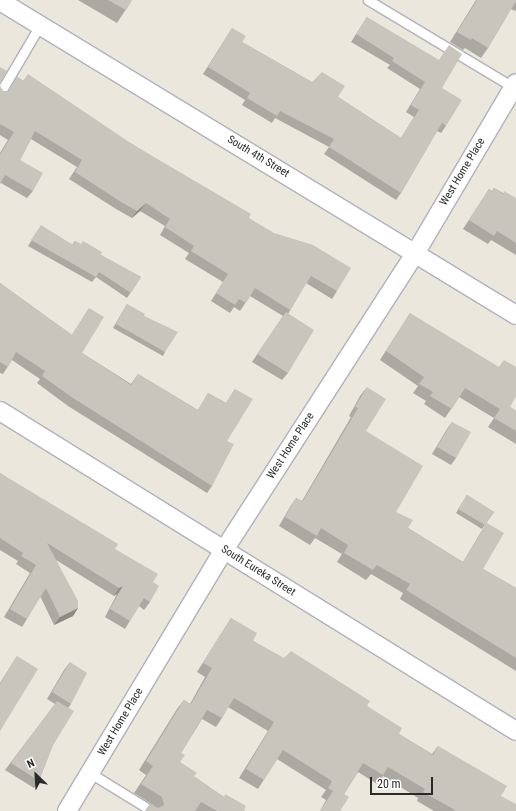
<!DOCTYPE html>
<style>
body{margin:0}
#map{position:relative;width:516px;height:811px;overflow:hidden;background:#ebe7dd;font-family:"Roboto Condensed",sans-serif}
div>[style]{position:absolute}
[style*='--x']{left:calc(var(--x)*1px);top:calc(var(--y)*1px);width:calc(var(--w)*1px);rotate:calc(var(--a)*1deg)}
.roads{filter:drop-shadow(1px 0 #b1b1bd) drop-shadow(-1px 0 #b1b1bd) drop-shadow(0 1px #b1b1bd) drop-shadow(0 -1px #b1b1bd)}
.lane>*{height:9px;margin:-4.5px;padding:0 4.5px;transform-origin:4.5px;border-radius:4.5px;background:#fff}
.street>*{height:18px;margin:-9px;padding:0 9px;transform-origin:9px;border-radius:9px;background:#fff}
.wall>*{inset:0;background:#aba9a2}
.shaded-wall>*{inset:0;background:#8b8a84}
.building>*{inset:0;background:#c7c5bc}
span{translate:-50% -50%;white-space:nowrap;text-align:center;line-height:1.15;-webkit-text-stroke:3px #fff;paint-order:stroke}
.street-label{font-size:11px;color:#2a2a2a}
.north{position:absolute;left:16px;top:755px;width:40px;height:40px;-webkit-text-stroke:3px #fff;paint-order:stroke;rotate:335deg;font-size:11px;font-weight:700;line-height:16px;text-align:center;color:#2a2a2a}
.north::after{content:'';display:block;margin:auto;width:14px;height:18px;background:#2a2a2a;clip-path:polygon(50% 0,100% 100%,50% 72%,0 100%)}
.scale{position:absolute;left:370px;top:777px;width:63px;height:18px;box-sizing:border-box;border:2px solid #2a2a2a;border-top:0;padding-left:5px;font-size:12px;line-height:14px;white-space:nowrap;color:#2a2a2a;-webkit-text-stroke:3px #fff;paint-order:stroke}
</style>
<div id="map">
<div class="roads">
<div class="lane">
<div style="--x:368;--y:0;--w:173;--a:31"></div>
<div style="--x:0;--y:93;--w:79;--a:-59.5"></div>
<div style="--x:90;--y:773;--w:73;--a:31.5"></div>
</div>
<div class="street">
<div style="--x:0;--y:1;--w:604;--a:31.32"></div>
<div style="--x:0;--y:411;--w:607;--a:31.81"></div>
<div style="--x:67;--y:811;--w:305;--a:-59"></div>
<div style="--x:224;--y:550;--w:354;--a:-57.2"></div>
<div style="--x:416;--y:252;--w:196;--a:-59.4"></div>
</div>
</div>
<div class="wall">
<div style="clip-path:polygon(78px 0,132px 0,117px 23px)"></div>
<div style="clip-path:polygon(476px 0,516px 0,516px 10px,515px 11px,511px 9px,488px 48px,481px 58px,465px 48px,463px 50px,450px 42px)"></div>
<div style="clip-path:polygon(367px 17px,442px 88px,446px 126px,441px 133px,437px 131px,401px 193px,396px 200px,324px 154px,329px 147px,275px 118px,272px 123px,242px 105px,245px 100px,203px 74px,232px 28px,242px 42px,338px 97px,401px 138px,414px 117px,406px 112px,420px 89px,387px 68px,390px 65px,351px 42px)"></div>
<div style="clip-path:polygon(17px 77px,132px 144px,249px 218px,337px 291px,332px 299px,306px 283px,288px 314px,288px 373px,282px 380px,252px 362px,283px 316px,250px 296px,240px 311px,234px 307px,230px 313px,211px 301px,223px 282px,185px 259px,189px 253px,160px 235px,165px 226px,140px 211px,132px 218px,116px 209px,69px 179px,77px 167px,31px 139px,20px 160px,33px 191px,27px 198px,1px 183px,0 184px,0 153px,8px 140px,0 135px,0 86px,3px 91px,8px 91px)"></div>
<div style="clip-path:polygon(494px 188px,503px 193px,516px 198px,516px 255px,491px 240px,488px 244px,463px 229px,489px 189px,492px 191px)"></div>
<div style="clip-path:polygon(38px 230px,72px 245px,75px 241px,141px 277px,127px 298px,96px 277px,92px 282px,28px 246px)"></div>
<div style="clip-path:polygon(0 283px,72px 335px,89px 308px,82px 353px,131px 384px,138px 374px,198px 410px,208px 393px,226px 403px,235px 389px,227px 441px,212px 486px,207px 493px,68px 406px,37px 383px,40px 379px,12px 360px,3px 374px,0 373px)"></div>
<div style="clip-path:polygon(127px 304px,144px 316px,165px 352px,163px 356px,113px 328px)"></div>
<div style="clip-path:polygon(410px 313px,510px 407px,516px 411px,516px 444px,488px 427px,494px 418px,459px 397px,445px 418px,424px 404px,426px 401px,413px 393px,418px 386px,380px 360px)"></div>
<div style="clip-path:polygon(367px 387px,366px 431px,396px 512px,408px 528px,463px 562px,481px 532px,487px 523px,483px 569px,516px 588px,516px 671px,400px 599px,403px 593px,371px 574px,366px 580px,337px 562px,342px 554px,315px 538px,310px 545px,279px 526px,290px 507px,296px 498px,302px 501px,351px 417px,349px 416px,360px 396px)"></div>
<div style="clip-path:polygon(452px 422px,456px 458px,451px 465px,432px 454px,447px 429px)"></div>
<div style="clip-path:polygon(0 473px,115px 549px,153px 582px,150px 602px,144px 610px,139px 606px,125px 629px,105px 617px,117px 594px,114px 596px,56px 560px,78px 608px,73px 616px,54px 625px,40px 596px,27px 619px,22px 627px,4px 617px,30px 573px,16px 564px,18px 561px,0 550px)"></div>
<div style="clip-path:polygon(467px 495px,494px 512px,482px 529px,456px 513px)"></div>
<div style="clip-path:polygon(231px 618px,253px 641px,367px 706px,399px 734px,432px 754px,438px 746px,501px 796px,516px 811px,434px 811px,417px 801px,418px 798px,383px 776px,377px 784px,358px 772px,344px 794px,340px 811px,320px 811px,326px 800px,321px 797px,326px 790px,277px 759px,258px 789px,239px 778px,268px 731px,228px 707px,222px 718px,216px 727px,202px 719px,181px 753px,180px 762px,194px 777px,245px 811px,145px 811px,150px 804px,156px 807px,155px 806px,134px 793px,146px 775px,139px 770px,177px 709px,184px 700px,190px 704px,205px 677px,197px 672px)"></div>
<div style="clip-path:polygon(17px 656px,0 731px,0 683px)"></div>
<div style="clip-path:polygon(70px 662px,71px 704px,68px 708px,52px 747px,39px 781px,34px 788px,5px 770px,55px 704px,47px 699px,64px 670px)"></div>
</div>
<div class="shaded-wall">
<div style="clip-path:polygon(146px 203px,140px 211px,132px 218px,137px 211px)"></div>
<div style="clip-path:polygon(123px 586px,117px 594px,114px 596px,119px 588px)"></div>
<div style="clip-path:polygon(78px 608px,73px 616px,54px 625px,60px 617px)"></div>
</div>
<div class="building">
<div style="clip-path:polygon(108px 0,132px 0,126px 10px)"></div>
<div style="clip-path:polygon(477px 0,516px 0,516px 1px,488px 48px,472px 38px,471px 40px,457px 32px)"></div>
<div style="clip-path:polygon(367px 17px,439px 60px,449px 45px,462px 54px,442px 88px,462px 100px,446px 126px,442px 123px,401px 193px,329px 147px,334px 139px,280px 111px,277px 116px,247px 98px,250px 93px,208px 67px,232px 28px,246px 36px,242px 42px,312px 82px,322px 72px,345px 86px,338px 97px,401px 138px,419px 110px,411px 105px,425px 82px,392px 61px,394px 58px,356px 34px)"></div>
<div style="clip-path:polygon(0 67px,7px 71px,0 84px)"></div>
<div style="clip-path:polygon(28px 74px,132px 144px,251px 214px,249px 218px,274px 233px,313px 245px,351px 268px,337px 291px,311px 276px,290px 310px,255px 288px,246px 303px,239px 299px,235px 305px,216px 293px,228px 274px,191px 251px,194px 246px,165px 227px,170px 219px,146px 203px,137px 211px,121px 202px,75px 172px,82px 160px,35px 131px,20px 160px,43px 173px,33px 191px,5px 175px,0 184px,0 155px,14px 132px,0 124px,0 86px,3px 91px,8px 91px,17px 77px,23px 81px)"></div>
<div style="clip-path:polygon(494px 188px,503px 194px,504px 191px,516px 198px,516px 243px,497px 231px,494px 236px,469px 220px,489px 189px,492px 191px)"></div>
<div style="clip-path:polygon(41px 225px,73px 245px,75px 241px,81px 244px,83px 241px,102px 252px,101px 255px,141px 277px,131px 293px,99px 272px,96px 277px,31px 240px)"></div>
<div style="clip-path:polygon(0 283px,72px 335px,89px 308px,104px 317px,82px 353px,131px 385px,138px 374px,198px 410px,208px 393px,226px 403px,235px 389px,253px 399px,227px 441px,234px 444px,212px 486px,73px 398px,42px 376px,45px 371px,16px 352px,8px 367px,0 362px)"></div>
<div style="clip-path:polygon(127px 304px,145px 314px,144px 316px,178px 332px,165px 352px,116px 324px)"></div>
<div style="clip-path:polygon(286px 312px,314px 330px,288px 373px,257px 354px)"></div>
<div style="clip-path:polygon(410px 313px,499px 367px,504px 360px,516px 367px,516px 396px,510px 407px,516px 411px,516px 431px,494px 418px,500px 409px,465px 388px,452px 409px,430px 396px,433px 392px,419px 384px,424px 377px,386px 351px)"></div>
<div style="clip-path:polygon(367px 387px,386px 399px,366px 431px,423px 466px,396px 512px,413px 520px,408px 528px,463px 562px,487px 523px,504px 533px,483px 569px,516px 588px,516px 658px,406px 590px,410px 584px,377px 565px,373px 570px,344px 553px,348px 545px,321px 528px,317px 536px,285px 517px,296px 498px,303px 501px,358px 408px,355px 407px)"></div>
<div style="clip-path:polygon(452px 422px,471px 432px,456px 458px,437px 447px)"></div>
<div style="clip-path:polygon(0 473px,118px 544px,115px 549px,158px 574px,153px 582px,159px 586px,150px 602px,144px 598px,130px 621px,110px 609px,123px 586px,119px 588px,47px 543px,78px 601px,78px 608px,60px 617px,46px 588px,27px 619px,10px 609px,36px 565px,21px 556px,23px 553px,0 538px)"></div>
<div style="clip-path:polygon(467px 495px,494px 512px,485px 525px,458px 509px)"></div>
<div style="clip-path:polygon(231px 618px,257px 633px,253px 641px,284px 658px,291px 651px,370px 701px,367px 706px,402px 728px,399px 734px,433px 755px,438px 746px,507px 786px,501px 796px,516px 804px,516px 811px,454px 811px,455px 810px,423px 792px,425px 789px,388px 767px,383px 775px,363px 763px,344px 794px,349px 797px,340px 811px,320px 811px,333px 791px,328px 788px,332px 781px,283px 750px,264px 780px,246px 769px,274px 722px,234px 698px,222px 718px,207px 710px,181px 753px,185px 755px,180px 762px,197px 773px,194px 776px,224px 797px,225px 794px,246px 806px,244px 810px,245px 811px,217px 811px,201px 802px,195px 811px,146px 811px,150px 804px,158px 808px,164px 805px,162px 797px,141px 784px,153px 766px,146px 761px,184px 700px,191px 704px,212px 668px,203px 663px)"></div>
<div style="clip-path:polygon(17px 656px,38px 669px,0 731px,0 684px)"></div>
<div style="clip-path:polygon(70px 662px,87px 673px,71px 704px,52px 692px)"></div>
<div style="clip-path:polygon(57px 701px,74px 711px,52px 747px,39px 781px,11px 763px)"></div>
</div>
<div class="street-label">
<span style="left:258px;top:157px;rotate:31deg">South 4th Street</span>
<span style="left:463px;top:172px;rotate:-59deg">West Home Place</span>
<span style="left:291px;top:446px;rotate:-57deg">West Home Place</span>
<span style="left:258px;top:571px;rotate:32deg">South Eureka Street</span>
<span style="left:121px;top:722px;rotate:-59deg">West Home Place</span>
</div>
<div class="north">N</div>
<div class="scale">20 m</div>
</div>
